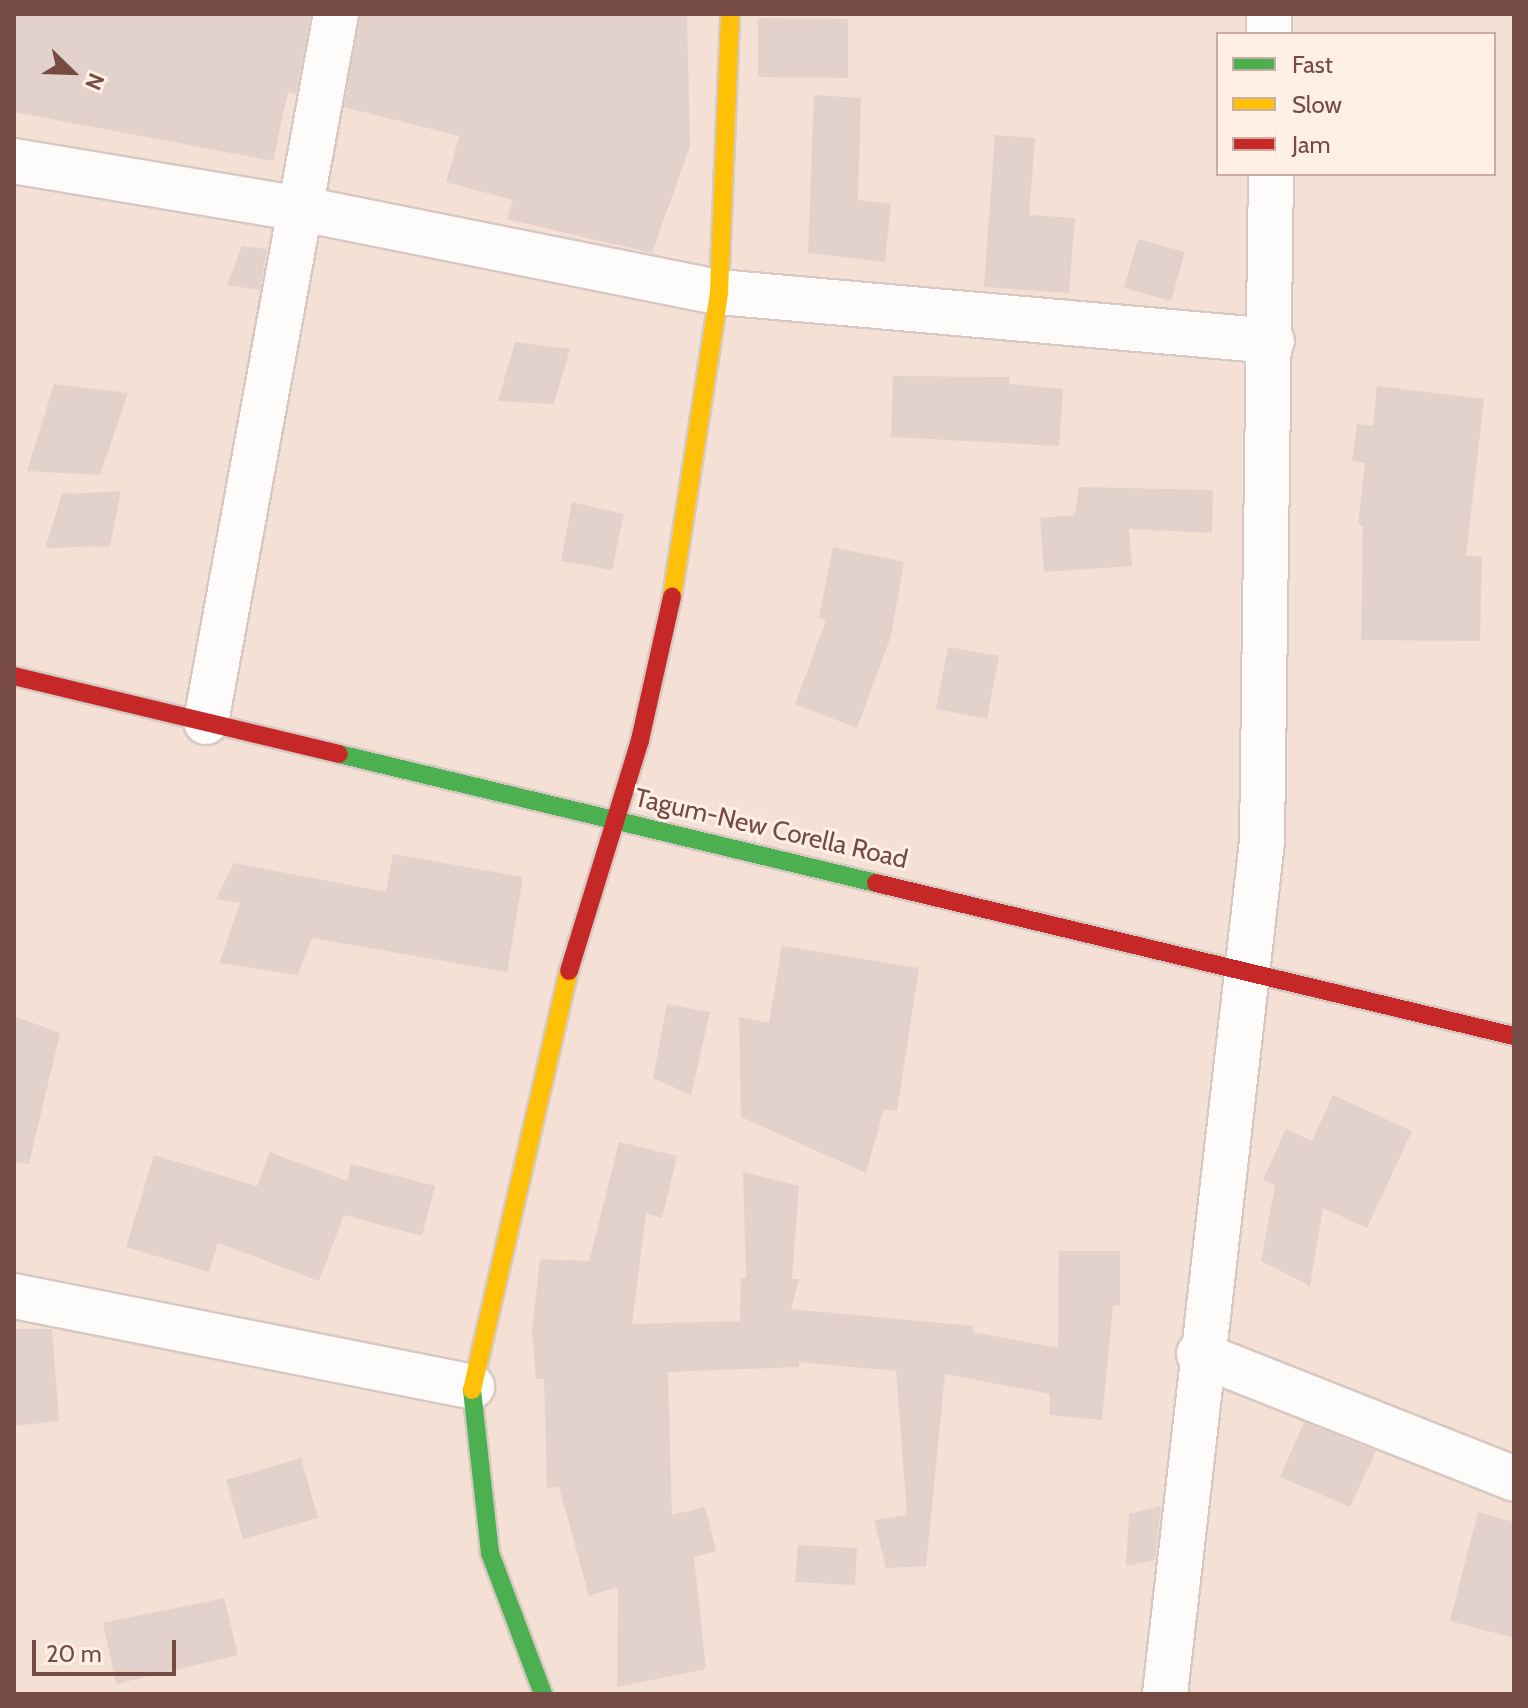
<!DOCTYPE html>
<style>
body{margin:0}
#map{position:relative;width:1528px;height:1708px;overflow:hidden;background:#f6ebe5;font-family:Cabin,sans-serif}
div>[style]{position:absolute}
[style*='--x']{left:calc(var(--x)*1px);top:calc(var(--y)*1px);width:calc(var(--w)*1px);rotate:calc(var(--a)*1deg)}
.residential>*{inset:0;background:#f4e0d5}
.building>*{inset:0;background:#e3d1cc}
.roads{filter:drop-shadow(2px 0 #d7c8c3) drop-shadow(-2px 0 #d7c8c3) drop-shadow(0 2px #d7c8c3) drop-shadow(0 -2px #d7c8c3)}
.street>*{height:44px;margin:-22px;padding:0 22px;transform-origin:22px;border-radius:22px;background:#fefcfb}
.fast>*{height:18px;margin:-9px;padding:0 9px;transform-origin:9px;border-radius:9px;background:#4caf50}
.slow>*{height:18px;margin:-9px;padding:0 9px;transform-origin:9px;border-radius:9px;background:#ffc107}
.jam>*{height:18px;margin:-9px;padding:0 9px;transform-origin:9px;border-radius:9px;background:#c62828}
span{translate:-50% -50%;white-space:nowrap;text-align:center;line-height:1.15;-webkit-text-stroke:6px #ffefe5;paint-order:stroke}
.street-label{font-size:26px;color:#754b44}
.frame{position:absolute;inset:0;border:16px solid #754b44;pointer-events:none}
.legend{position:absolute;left:1216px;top:32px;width:280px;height:144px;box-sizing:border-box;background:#ffefe5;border:2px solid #c8ada5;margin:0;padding:10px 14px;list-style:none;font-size:24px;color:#754b44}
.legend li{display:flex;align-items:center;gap:16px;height:40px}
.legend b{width:40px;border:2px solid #c8ada5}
.north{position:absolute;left:32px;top:32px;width:80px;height:80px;-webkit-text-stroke:6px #ffefe5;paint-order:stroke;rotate:113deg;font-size:22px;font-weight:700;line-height:32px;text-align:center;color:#754b44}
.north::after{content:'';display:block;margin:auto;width:28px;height:36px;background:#754b44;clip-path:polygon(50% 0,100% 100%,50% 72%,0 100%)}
.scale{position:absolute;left:32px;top:1640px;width:144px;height:36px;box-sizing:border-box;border:4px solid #754b44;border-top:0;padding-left:10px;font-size:24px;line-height:28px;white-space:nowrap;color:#754b44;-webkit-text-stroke:6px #ffefe5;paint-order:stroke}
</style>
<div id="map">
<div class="residential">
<div style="clip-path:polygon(evenodd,14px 14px,1514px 14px,1514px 1694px,14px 1694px,14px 14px,1218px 34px,1494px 34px,1494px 174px,1218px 174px,1218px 34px)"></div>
</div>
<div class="building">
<div style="clip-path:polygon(14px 14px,311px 14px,296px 94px,288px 92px,273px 161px,14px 112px)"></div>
<div style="clip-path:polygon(360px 14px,687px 14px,690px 146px,652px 253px,507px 219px,513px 200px,446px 182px,459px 136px,344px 107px)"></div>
<div style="clip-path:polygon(758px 18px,848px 19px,848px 78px,758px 77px)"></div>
<div style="clip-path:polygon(814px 95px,861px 98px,858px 200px,891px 204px,885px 262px,808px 253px)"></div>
<div style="clip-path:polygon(995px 135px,1035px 138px,1029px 215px,1075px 218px,1069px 293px,984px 287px)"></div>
<div style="clip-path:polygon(1138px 239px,1185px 252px,1171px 301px,1124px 288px)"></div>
<div style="clip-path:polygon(242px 246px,267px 249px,260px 290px,227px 285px)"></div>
<div style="clip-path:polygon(515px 342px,570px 349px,554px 404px,498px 401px)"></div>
<div style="clip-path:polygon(893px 376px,1010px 377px,1009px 384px,1063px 389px,1059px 446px,891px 437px)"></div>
<div style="clip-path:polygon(54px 384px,128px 393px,100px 475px,27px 471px)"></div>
<div style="clip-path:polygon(1377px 386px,1484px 399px,1466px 556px,1482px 556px,1480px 641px,1361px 640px,1363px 526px,1358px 525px,1365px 463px,1352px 461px,1357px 424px,1373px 426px)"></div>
<div style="clip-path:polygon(1079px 487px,1213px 490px,1212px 533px,1129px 529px,1132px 566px,1044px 572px,1040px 518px,1075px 515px)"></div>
<div style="clip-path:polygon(121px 491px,110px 546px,45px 548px,62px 494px)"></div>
<div style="clip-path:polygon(572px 502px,624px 514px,612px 570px,561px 561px)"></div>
<div style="clip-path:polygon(833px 547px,904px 562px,891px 636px,857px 728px,795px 704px,826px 620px,819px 618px)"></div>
<div style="clip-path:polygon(948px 647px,999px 656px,987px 719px,936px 709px)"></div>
<div style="clip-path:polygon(393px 854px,523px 877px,507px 972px,312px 938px,298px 975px,219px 963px,240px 903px,216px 899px,234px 863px,386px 892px)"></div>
<div style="clip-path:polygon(782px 946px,919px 968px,897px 1111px,884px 1109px,866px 1173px,741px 1117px,739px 1017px,769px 1023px)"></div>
<div style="clip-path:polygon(667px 1004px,710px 1012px,691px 1095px,653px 1078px)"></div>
<div style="clip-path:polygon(14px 1016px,60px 1033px,29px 1164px,14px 1162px)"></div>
<div style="clip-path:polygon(1333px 1095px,1412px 1131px,1367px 1228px,1323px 1208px,1310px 1286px,1261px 1261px,1275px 1186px,1263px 1180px,1286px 1129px,1312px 1141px)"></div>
<div style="clip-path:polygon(619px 1142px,677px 1156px,662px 1218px,646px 1213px,632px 1324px,740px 1321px,741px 1278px,746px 1278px,743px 1172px,799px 1186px,792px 1279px,799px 1279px,791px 1309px,973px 1326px,973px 1332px,1058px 1348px,1059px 1251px,1120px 1251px,1120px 1306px,1113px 1306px,1102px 1420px,1049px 1415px,1050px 1394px,945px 1374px,926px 1566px,886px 1568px,874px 1520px,907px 1515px,896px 1371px,799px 1362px,799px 1367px,668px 1372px,672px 1515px,705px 1507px,716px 1551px,694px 1557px,706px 1669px,617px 1687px,618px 1587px,589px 1596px,559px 1487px,547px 1488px,544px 1379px,536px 1379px,532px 1331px,540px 1259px,589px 1261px)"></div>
<div style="clip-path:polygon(270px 1152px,347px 1181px,351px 1164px,435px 1186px,422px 1236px,344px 1215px,319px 1281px,218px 1243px,209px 1272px,126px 1247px,154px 1155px,257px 1186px)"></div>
<div style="clip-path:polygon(14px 1329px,52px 1329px,59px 1421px,14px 1426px)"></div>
<div style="clip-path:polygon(1304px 1422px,1376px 1451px,1350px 1507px,1280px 1477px)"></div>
<div style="clip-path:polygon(301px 1458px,318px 1518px,243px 1539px,226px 1480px)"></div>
<div style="clip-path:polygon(1161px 1506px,1155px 1560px,1126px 1566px,1129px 1514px)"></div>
<div style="clip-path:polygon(1478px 1512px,1514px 1522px,1514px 1638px,1450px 1621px)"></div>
<div style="clip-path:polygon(798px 1545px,857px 1548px,855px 1585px,795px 1582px)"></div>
<div style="clip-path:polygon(224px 1598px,238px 1655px,116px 1684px,103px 1623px)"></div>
</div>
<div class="roads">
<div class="street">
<div style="--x:1269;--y:14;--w:20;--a:90"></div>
<div style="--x:14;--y:161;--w:292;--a:9.5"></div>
<div style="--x:302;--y:209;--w:425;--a:11.3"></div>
<div style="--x:719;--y:292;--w:555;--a:5.06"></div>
<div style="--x:206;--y:722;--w:720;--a:-79.6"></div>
<div style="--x:14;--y:1296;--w:467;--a:11.2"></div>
<div style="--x:1199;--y:1354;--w:339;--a:21.6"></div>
<div style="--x:1165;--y:1694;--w:858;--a:-83.51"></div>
<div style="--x:1262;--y:841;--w:667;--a:-89.23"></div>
</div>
<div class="fast">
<div style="--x:339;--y:754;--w:552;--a:13.51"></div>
<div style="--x:472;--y:1390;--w:164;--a:83.7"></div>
<div style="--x:490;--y:1553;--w:151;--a:69.4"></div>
</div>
<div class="slow">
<div style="--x:672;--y:597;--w:309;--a:-81.2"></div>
<div style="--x:719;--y:292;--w:278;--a:-87.7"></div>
<div style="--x:472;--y:1390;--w:430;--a:-77"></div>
</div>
<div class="jam">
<div style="--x:14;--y:676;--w:334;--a:13.5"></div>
<div style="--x:876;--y:883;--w:656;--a:13.49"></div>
<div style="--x:569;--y:971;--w:242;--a:-72.9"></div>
<div style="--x:640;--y:740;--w:147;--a:-77.4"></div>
</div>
</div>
<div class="street-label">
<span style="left:771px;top:829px;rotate:13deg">Tagum-New Corella Road</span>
</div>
<div class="frame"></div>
<ul class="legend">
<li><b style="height:10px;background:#4caf50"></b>Fast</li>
<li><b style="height:10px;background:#ffc107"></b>Slow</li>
<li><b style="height:10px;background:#c62828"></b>Jam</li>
</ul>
<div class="north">N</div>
<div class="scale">20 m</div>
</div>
